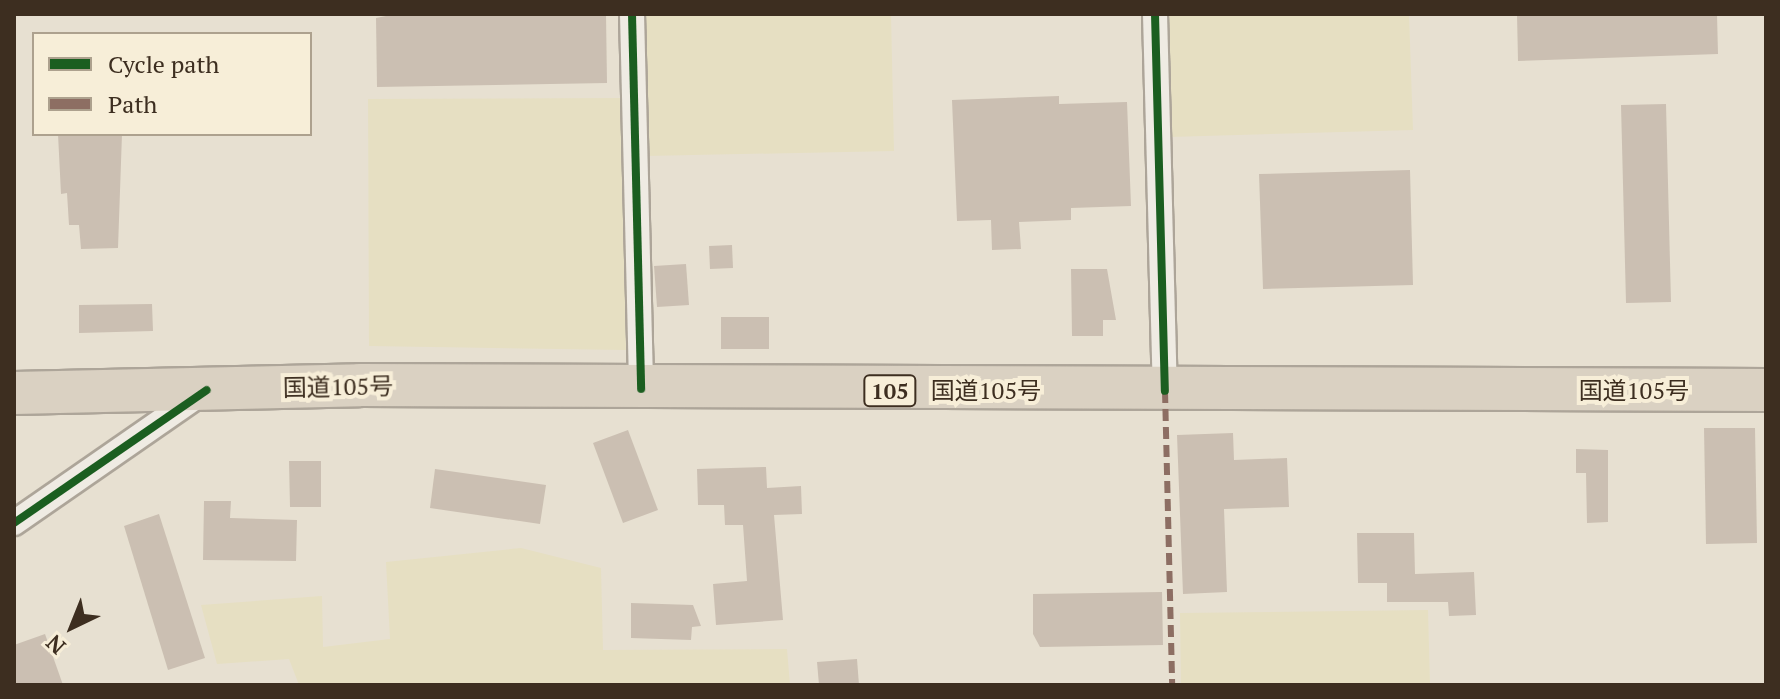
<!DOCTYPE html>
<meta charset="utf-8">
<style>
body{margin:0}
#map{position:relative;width:1780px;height:699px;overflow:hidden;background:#e7e0d1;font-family:"PT Serif","Noto Sans JP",serif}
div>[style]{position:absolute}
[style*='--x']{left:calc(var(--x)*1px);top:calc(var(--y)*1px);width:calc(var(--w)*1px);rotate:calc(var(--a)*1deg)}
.farmland>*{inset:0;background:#e6dfc2}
.building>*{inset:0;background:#cbbfb2}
.roads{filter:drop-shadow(2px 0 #ada599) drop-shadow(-2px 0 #ada599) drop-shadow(0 2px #ada599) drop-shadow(0 -2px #ada599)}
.street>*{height:24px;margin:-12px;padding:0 12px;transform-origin:12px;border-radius:12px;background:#efebe3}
.highway>*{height:42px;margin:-21px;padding:0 21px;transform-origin:21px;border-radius:21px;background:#dad1c2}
.quiet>*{height:6px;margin-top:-3px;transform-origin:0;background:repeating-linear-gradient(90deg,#8d6e63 0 12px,transparent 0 18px)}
.cycleway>*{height:8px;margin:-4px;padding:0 4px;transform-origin:4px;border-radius:4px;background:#1b5e20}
span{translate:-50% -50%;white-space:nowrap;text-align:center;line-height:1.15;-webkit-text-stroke:8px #f7eed8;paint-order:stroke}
.shield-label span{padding:2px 6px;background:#f7eed8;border:2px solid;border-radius:6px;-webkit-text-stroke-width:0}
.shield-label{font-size:22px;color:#3d2e20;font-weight:700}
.street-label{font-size:24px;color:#3d2e20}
.frame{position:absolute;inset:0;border:16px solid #3d2e20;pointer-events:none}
.legend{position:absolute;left:32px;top:32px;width:280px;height:104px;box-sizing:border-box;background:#f7eed8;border:2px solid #ada18e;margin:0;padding:10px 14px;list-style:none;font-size:24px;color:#3d2e20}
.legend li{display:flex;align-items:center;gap:16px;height:40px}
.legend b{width:40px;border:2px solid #ada18e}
.north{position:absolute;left:32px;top:587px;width:80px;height:80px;-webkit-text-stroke:6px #f7eed8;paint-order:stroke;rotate:223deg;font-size:22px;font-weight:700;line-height:32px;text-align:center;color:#3d2e20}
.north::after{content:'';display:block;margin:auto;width:28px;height:36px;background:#3d2e20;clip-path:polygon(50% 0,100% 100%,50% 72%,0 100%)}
</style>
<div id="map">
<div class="farmland">
<div style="clip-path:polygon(642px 14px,891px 14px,894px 151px,645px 156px)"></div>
<div style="clip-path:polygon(1165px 14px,1409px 14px,1413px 130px,1169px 137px)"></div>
<div style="clip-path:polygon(622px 98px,626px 350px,369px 346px,368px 99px)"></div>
<div style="clip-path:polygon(521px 548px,601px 568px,603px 650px,787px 649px,790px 685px,299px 685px,289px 659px,217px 664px,201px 605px,322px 596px,323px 647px,390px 639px,386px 562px)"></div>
<div style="clip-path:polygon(1428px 610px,1430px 685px,1181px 685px,1180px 613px)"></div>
</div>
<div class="building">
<div style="clip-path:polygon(396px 14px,606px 14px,607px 83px,377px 87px,376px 18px)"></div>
<div style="clip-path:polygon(1517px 14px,1717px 14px,1718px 54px,1518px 61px)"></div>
<div style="clip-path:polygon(1059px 96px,1059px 104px,1127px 102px,1131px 206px,1071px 208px,1071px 220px,1019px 222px,1021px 249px,992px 250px,991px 220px,957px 221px,952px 100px)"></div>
<div style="clip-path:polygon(1666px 104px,1671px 302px,1626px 303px,1621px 105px)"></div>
<div style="clip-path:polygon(58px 134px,122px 134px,118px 248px,81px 249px,79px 225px,69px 225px,67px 193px,61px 194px)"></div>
<div style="clip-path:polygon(1410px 170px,1413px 285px,1263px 289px,1259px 174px)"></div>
<div style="clip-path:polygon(732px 245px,733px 268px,710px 269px,709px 246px)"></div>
<div style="clip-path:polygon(686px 264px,689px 305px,657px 307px,654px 266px)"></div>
<div style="clip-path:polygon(1071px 269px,1107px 269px,1116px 320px,1103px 320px,1103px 336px,1072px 336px)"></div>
<div style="clip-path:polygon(152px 304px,153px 331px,79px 333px,79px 305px)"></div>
<div style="clip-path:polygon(721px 317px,769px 317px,769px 349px,721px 349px)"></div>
<div style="clip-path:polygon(1704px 428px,1755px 428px,1757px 543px,1706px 544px)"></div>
<div style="clip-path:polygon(628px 430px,658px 510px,623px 523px,593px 443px)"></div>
<div style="clip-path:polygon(1233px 433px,1234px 460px,1287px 458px,1289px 507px,1224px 509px,1227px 592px,1183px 594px,1177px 435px)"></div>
<div style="clip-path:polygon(1576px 449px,1608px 450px,1608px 522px,1587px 523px,1586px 473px,1576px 473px)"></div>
<div style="clip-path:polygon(289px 461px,321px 461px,321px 507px,290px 507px)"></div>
<div style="clip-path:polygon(766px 467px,767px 488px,801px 486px,802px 514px,774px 515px,783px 620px,716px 625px,713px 584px,747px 581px,743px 525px,725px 525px,724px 505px,698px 505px,697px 469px)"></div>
<div style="clip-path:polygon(435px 469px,546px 485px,540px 524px,430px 508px)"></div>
<div style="clip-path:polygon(204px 501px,231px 501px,230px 518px,297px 520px,296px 561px,203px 560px)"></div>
<div style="clip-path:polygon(159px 514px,205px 658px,168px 670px,124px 526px)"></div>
<div style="clip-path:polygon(1357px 533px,1414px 533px,1415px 574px,1474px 572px,1476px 615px,1449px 616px,1448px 602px,1387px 602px,1387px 583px,1358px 583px)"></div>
<div style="clip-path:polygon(1162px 592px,1163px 645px,1040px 647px,1033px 634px,1033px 594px)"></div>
<div style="clip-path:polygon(631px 603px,693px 605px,701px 626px,692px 627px,691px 640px,631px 638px)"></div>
<div style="clip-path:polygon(45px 634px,63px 685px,14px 685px,14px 645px)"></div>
<div style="clip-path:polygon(857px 659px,859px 685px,819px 685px,817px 662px)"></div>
</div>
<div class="roads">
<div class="street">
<div style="--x:632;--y:14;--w:375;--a:88.6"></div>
<div style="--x:1155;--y:14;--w:377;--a:88.5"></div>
<div style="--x:14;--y:523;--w:230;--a:-34.7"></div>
</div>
<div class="highway">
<div style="--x:14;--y:393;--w:346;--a:-1.3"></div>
<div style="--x:360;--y:385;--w:1406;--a:0.2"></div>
</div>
</div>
<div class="quiet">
<div style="--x:1165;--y:391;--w:294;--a:88.6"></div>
</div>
<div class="cycleway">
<div style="--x:632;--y:14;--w:375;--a:88.6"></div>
<div style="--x:1155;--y:14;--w:377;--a:88.5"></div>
<div style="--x:14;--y:523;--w:234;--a:-34.6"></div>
</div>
<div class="shield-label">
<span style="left:890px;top:391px">105</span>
</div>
<div class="street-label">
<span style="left:338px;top:387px;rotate:-1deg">国道105号</span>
<span style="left:986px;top:391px">国道105号</span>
<span style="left:1634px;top:391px">国道105号</span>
</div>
<div class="frame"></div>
<ul class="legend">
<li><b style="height:10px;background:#1b5e20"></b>Cycle path</li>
<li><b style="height:10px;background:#8d6e63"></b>Path</li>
</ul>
<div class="north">N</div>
</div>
